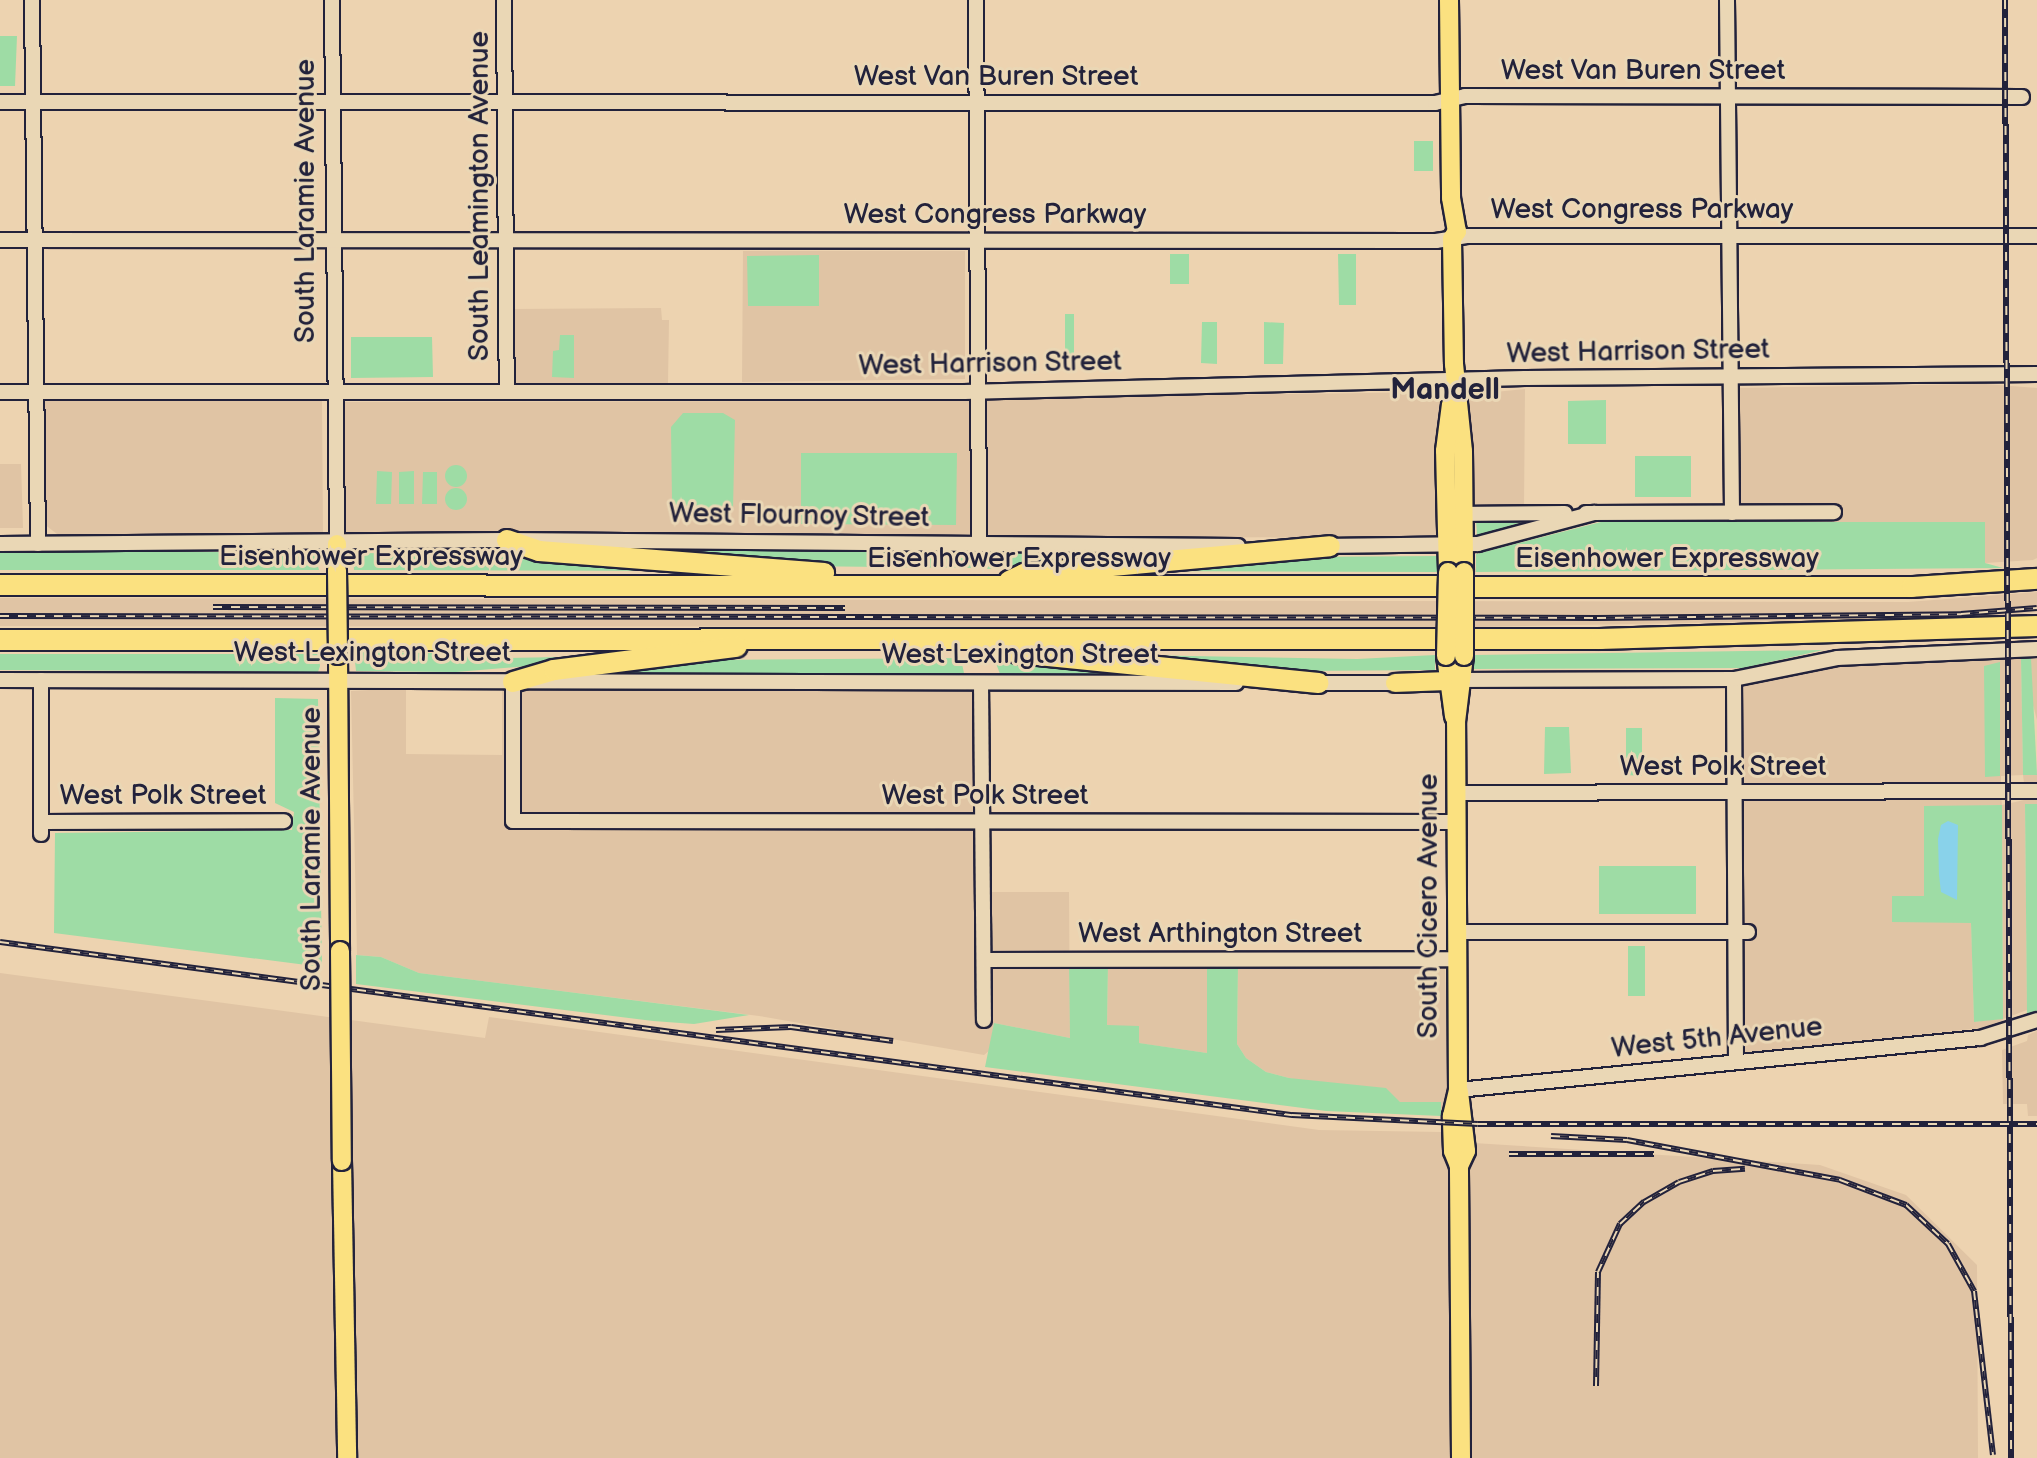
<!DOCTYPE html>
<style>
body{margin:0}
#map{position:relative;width:2037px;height:1458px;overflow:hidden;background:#edd3b0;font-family:"Balsamiq Sans",sans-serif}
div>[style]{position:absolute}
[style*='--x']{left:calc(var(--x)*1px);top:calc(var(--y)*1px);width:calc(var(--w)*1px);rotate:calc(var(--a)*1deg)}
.built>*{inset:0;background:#e0c4a4}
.green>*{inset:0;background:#9edca5}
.round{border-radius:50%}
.water>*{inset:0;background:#89d2ea}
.roads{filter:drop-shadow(2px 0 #22223b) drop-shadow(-2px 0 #22223b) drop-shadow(0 2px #22223b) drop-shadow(0 -2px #22223b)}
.minor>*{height:14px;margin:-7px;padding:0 7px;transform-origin:7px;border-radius:7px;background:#ead7b5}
.major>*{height:18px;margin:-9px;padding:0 9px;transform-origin:9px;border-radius:9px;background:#fbe180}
.highway>*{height:20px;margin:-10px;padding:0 10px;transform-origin:10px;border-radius:10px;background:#fbe180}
.rail>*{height:6px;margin-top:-3px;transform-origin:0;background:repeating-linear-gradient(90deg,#ead7b5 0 9px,#22223b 0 18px);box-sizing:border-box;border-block:2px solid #22223b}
.bridges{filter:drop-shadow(2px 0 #22223b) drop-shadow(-2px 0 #22223b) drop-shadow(0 2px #22223b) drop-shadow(0 -2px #22223b)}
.major-bridge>*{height:18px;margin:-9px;padding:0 9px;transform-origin:9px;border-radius:9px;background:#fbe180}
span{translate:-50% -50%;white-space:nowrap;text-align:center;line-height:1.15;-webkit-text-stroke:6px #ead7b5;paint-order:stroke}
.street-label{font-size:28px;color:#22223b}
.neighbourhood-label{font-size:30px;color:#22223b;font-weight:700}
</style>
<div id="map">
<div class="built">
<div style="clip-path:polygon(743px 251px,965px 251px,965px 379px,742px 382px)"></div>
<div style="clip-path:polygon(661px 308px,662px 320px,669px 320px,668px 383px,513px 386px,512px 309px)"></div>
<div style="clip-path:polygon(1985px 384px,2037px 388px,2037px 558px,2033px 560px,1985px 563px,1984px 522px,1738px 522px,1738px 388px)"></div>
<div style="clip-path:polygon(1525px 389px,1524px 507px,1474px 505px,1465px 395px)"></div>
<div style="clip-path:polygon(1440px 392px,1442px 537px,987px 538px,987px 398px)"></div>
<div style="clip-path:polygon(44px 400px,322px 401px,323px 535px,61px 537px,44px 524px)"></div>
<div style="clip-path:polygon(971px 401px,970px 538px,346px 533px,343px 402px)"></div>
<div style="clip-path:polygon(0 464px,21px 464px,23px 528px,0 528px)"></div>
<div style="clip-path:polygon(2037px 592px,2037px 612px,2002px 617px,1475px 627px,0 626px,0 598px,1908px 602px)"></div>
<div style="clip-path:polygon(2037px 653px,2037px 720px,2021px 660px,2023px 774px,2037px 775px,2037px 783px,2024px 783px,2023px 775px,2001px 776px,2001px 784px,1741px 784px,1741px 683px,1846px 661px,2004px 656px,2005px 662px)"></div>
<div style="clip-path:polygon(406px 688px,406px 754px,502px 755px,502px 688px,975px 688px,989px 892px,1069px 892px,1070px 1038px,994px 1023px,990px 1050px,984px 1055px,759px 1016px,419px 973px,381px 957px,357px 955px,351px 691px)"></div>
<div style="clip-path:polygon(evenodd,2001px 796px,2002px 805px,2037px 797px,2037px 804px,2025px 804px,2027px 1010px,2003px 1019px,2002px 1026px,1742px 1053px,1740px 798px,2001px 796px,2002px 805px,2003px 1018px,1974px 1022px,1971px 917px,1977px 806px,2002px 805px)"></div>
<div style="clip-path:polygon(1108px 964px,1207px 965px,1207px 1053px,1138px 1043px,1107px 1025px)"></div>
<div style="clip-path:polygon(1238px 965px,1445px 965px,1449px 1116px,1441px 1116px,1441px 1102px,1400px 1102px,1289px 1078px,1266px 1072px,1246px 1058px,1237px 1044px)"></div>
<div style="clip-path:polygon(0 973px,485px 1038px,489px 1017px,1319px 1130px,1441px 1132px,1442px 1141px,1820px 1165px,1906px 1195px,1977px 1265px,1978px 1458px,0 1458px)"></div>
<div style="clip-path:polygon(2037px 1031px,2037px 1116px,2028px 1116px,2027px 1104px,2003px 1104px,2002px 1050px,2027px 1041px,2028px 1035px)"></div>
</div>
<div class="green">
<div style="clip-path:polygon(0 36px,17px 36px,15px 86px,0 86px)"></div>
<div style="clip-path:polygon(1414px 141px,1433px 141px,1433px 171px,1414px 171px)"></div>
<div style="clip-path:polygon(1170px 254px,1189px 254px,1189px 284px,1170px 284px)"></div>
<div style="clip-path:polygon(1338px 254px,1356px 254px,1356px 305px,1339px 305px)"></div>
<div style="clip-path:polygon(819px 255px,819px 306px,748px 306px,747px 256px)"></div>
<div style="clip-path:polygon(1065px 314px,1074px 314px,1074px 364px,1065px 364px)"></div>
<div style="clip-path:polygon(1202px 322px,1217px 322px,1217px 364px,1201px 363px)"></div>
<div style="clip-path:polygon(1264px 322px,1284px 323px,1283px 364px,1264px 364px)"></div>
<div style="clip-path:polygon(560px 335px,574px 335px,574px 378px,552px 377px,553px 351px,559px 350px)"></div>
<div style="clip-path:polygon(351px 337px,432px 337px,433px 377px,351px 378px)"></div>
<div style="clip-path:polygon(1606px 400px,1606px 444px,1568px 444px,1568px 401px)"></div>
<div style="clip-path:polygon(683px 413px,723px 413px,735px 420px,733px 509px,681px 512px,672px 503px,671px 427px)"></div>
<div style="clip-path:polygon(801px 453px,957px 453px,956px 525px,801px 524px)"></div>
<div style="clip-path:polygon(1635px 456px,1691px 456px,1691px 497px,1635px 497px)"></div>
<div class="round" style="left:445px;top:465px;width:22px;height:22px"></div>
<div style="clip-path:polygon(377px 471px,392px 472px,391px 504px,376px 504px)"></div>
<div style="clip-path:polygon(414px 471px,414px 504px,399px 504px,399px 472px)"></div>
<div style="clip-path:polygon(423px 472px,437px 472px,437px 504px,422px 504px)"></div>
<div class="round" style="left:445px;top:488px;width:22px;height:22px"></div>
<div style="clip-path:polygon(1521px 519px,1520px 523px,1477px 535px,1476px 520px)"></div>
<div style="clip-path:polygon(1601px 522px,1985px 522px,1985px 563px,2003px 568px,1476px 572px,1476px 554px)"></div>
<div style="clip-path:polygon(574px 548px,965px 552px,973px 568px,796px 566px)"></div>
<div style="clip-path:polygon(0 552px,314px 552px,319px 570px,0 570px)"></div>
<div style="clip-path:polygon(995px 552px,1217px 552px,987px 569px)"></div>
<div style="clip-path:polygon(353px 553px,497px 554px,687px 571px,354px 570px)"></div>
<div style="clip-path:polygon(1437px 556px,1437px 572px,1143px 571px,1304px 557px)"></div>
<div style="clip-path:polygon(1823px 650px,1743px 668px,1474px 669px,1474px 655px)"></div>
<div style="clip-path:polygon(354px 652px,503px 654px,505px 658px,659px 655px,456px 672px,356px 671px)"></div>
<div style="clip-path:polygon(0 654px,319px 654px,320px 666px,318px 672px,0 670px)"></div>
<div style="clip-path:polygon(1136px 655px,1357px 659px,1435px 655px,1435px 670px,1301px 671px)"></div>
<div style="clip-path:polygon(970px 658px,962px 664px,964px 673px,589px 673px,713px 660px)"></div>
<div style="clip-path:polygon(994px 658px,1013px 658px,1226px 676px,1000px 674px)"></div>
<div style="clip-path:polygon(2031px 658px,2037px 775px,2023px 775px,2021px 659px)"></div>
<div style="clip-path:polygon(2000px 662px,2000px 776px,1985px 777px,1984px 666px)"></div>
<div style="clip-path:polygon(275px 698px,318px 699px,322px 967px,54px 933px,55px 833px,292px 830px,294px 812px,275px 803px)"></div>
<div style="clip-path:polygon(1545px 727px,1569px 727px,1571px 773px,1544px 774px)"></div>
<div style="clip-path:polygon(1626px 728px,1642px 728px,1642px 776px,1626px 775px)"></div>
<div style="clip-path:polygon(2025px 804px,2037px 804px,2037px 1014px,2027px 1017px)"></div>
<div style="clip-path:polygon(2002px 805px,2003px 1019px,1974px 1022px,1971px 923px,1892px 922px,1892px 896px,1924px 896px,1924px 806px)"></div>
<div style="clip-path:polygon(1599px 866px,1696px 866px,1696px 914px,1599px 914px)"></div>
<div style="clip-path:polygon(1628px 946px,1645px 946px,1645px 996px,1628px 996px)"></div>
<div style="clip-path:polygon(356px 955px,381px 957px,419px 973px,749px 1015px,694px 1024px,653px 1021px,356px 984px)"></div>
<div style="clip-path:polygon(1069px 964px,1108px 964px,1107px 1025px,1139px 1026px,1139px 1043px,1207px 1053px,1207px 965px,1238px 965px,1237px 1044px,1246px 1058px,1266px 1072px,1289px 1078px,1386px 1088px,1400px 1102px,1441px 1102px,1441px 1116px,1326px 1111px,985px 1067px,994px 1023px,1070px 1038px)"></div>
</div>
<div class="water">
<div style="clip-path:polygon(1948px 821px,1958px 825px,1957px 900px,1941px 892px,1939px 875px,1938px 839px,1941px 825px)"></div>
</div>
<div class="roads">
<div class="minor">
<div style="--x:32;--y:0;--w:544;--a:89.37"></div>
<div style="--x:332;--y:0;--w:544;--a:89.47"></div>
<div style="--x:504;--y:0;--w:392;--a:89.6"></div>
<div style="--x:976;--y:0;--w:545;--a:89.68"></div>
<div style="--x:1727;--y:0;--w:513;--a:89.44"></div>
<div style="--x:0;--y:102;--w:1435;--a:0.04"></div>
<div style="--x:1435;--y:103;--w:31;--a:-13"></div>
<div style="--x:1465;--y:96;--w:557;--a:0.1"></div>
<div style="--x:0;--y:240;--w:1436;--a:0.04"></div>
<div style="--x:1436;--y:241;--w:31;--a:-9"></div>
<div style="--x:1467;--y:236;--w:570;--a:0"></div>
<div style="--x:0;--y:392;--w:964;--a:0"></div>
<div style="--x:964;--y:392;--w:561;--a:-1.43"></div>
<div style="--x:1525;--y:378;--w:512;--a:-0.45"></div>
<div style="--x:1586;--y:513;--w:248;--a:-0.2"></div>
<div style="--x:1454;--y:514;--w:111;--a:-0.5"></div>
<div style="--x:0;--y:544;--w:507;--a:-0.45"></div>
<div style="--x:507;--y:540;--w:731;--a:0.47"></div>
<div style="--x:1323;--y:546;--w:155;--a:-0.7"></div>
<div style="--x:1478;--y:544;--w:120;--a:-15"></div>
<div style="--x:1734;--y:679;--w:383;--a:89.7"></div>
<div style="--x:0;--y:680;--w:1236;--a:0.14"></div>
<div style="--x:1454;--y:680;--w:280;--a:-0.2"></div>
<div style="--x:1734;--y:679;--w:105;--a:-11.5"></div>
<div style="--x:1837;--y:658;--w:200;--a:-2.6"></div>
<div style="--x:513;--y:682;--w:139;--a:90"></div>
<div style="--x:513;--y:821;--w:943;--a:0.06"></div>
<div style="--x:981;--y:683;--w:337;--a:89.5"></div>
<div style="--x:1312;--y:683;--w:83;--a:0"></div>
<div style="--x:1456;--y:793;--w:581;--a:-0.2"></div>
<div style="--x:41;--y:822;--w:243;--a:-0.2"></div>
<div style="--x:41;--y:834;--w:154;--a:-90"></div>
<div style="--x:1457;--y:932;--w:291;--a:0"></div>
<div style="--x:984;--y:960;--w:473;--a:-0.1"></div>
<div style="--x:1458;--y:1090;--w:525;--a:-5.69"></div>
<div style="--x:1980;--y:1038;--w:60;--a:-17.5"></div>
</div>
<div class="major">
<div style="--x:1449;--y:0;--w:198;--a:89.4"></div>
<div style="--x:1451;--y:198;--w:34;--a:80"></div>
<div style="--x:1457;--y:231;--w:9;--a:122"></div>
<div style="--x:1452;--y:239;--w:125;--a:89.1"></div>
<div style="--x:1454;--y:364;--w:87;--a:84.1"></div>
<div style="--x:1463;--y:451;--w:121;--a:89.5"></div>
<div style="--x:337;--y:544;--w:26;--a:90"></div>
<div style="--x:1448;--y:572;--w:121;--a:-91.4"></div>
<div style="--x:1445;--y:451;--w:47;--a:-82.7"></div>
<div style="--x:338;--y:655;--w:296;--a:89.6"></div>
<div style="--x:1446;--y:656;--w:61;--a:82.4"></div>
<div style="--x:1395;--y:683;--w:51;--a:-2.2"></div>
<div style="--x:1459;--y:1092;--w:59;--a:83.2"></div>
<div style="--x:1466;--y:1151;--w:17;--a:115"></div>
<div style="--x:342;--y:1161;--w:297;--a:89"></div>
<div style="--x:1461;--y:1458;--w:292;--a:-90.4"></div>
<div style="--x:1459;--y:1166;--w:16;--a:-112"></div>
<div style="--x:1453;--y:1151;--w:35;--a:-92"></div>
<div style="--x:1452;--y:1116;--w:27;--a:-77"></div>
<div style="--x:1458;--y:1090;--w:368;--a:-90.3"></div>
<div style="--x:1456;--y:722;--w:66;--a:-83.1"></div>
</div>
<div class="highway">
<div style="--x:507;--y:540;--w:34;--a:19"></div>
<div style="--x:539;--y:551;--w:286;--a:4.4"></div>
<div style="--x:1009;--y:581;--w:17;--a:-25"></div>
<div style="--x:1024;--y:574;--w:307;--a:-5.2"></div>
<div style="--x:0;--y:585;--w:1912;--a:0.06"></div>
<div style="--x:1912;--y:587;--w:125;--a:-3.7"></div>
<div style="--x:0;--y:640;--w:1601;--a:-0.04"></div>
<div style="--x:1601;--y:639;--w:436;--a:-1.7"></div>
<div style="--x:998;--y:647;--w:21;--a:17"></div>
<div style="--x:1018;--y:653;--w:302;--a:5.7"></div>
<div style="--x:513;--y:682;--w:43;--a:-16.3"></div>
<div style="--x:554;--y:670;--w:184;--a:-7.2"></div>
</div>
</div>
<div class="rail">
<div style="--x:2005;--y:0;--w:1458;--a:89.76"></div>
<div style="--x:213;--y:607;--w:632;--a:0.09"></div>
<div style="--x:0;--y:616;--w:1597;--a:0.07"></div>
<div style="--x:1597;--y:618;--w:364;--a:-0.6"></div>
<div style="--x:1961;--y:614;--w:76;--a:-4.5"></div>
<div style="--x:0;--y:942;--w:1304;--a:7.63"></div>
<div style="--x:1292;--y:1115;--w:186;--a:2.8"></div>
<div style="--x:1478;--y:1124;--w:559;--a:0"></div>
<div style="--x:716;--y:1030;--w:75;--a:-2.3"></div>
<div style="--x:791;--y:1027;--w:103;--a:7.8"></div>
<div style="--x:1551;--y:1136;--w:76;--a:3"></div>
<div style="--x:1627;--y:1140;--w:217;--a:10.6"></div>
<div style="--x:1840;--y:1180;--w:71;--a:20.7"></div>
<div style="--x:1906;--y:1205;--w:57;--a:42.9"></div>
<div style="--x:1948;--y:1244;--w:54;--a:61"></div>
<div style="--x:1974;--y:1291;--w:165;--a:83.4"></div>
<div style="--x:1509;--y:1154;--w:145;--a:0"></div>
<div style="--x:1596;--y:1386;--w:114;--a:-89"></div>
<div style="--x:1598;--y:1272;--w:53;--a:-65.4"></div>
<div style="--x:1620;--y:1224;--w:33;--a:-43"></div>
<div style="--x:1644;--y:1202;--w:40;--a:-29.7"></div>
<div style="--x:1679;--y:1182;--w:36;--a:-18"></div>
<div style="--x:1713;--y:1171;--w:32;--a:-4"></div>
</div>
<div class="bridges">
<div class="major-bridge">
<div style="--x:337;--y:570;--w:85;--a:89.3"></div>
<div style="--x:1464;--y:572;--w:84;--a:90"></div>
<div style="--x:1446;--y:656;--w:84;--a:-88.6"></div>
<div style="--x:340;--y:951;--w:210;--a:89.5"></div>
</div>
</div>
<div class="street-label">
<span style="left:1643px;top:71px">West Van Buren Street</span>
<span style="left:996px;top:77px">West Van Buren Street</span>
<span style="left:480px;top:196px;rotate:-90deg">South Leamington Avenue</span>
<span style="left:306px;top:201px;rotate:-90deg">South Laramie Avenue</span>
<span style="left:1642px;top:210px">West Congress Parkway</span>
<span style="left:995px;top:215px">West Congress Parkway</span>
<span style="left:1638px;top:352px;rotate:-1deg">West Harrison Street</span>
<span style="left:990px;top:364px;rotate:-1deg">West Harrison Street</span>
<span style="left:799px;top:516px;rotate:1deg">West Flournoy Street</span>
<span style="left:371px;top:557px">Eisenhower Expressway</span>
<span style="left:1019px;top:559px">Eisenhower Expressway</span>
<span style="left:1667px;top:559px">Eisenhower Expressway</span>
<span style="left:372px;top:653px">West Lexington Street</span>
<span style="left:1020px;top:655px">West Lexington Street</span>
<span style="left:1723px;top:767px">West Polk Street</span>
<span style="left:163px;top:796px">West Polk Street</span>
<span style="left:985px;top:796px">West Polk Street</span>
<span style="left:312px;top:849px;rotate:-90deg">South Laramie Avenue</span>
<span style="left:1429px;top:906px;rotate:-90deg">South Cicero Avenue</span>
<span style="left:1220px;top:934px">West Arthington Street</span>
<span style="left:1717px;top:1038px;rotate:-6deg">West 5th Avenue</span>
</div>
<div class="neighbourhood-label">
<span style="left:1445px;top:390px">Mandell</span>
</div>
</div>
